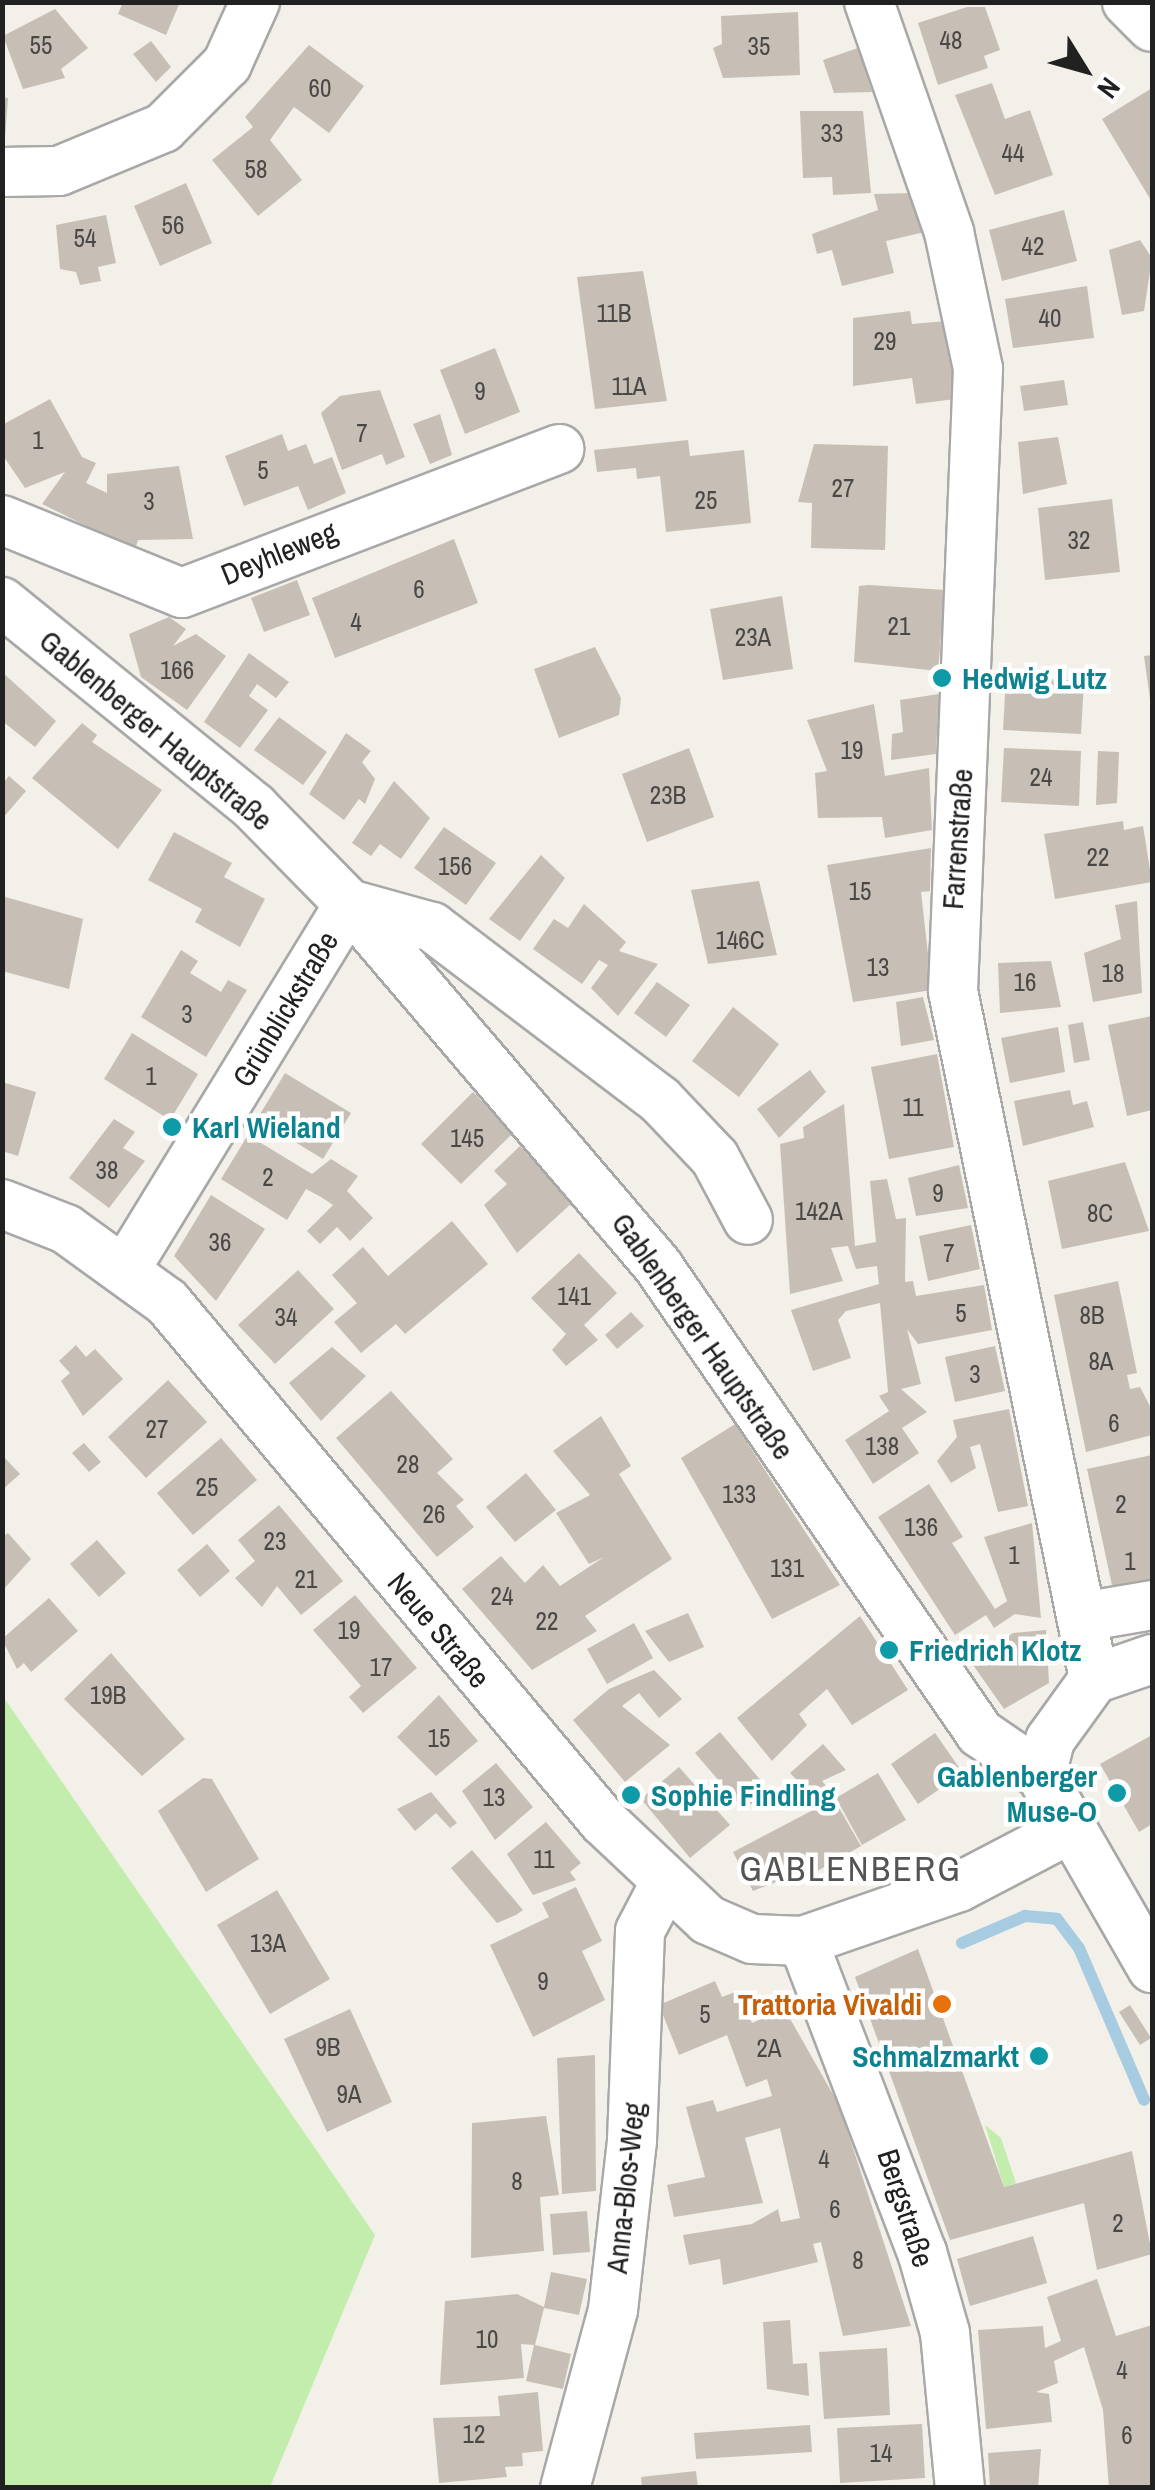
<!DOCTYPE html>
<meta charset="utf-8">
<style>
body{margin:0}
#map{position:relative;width:1155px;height:2490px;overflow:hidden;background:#f2f0e8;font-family:"Archivo Narrow",sans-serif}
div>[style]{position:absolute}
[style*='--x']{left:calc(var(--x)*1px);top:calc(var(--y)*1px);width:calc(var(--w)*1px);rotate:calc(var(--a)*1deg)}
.grass>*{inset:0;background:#c3edac}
.stream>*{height:12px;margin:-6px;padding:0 6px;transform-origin:6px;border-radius:6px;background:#a7cbe0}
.building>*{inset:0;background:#c7bfb6}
.roads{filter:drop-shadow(2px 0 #a8a8a8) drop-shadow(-2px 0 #a8a8a8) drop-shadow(0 2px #a8a8a8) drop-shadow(0 -2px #a8a8a8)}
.minor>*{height:48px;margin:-24px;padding:0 24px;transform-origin:24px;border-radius:24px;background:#fff}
.dots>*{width:28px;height:28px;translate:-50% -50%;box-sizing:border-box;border:5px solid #fff;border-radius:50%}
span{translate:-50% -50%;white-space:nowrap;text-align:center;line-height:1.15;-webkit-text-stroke:9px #fff;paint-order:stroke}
.number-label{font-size:25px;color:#4a4846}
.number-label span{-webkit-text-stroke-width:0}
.street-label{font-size:30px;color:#212121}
.culture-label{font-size:30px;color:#0d838f;font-weight:700}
.left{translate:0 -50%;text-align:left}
.right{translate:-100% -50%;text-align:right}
.food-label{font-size:30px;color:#c56008;font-weight:700}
.quarter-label{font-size:35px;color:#545454;letter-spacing:2.5px}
.frame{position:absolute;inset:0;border:5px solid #212121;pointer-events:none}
.north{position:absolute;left:1035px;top:20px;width:100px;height:100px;-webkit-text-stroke:8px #fff;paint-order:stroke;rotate:127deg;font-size:28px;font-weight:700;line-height:40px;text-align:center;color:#212121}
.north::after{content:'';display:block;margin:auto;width:35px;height:45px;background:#212121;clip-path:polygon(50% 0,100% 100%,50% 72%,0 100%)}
</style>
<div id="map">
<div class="grass">
<div style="clip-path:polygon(2px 1695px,375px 2235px,270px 2487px,3px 2487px)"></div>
<div style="clip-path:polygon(985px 2125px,1001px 2138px,1016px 2183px,1004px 2187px)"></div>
</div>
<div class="stream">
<div style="--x:962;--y:1943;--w:69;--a:-23.2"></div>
<div style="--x:1025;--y:1916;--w:32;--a:5"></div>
<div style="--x:1057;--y:1919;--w:36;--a:53"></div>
<div style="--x:1079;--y:1948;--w:165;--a:66.8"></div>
</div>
<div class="building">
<div style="clip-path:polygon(123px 2px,180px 2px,166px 35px,118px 14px)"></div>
<div style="clip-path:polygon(967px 7px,985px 7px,1000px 50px,984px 56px,988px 68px,938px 85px,918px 23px)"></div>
<div style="clip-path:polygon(55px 9px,88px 48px,61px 69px,65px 78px,23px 89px,3px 36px)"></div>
<div style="clip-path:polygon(798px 12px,800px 75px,723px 78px,713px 48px,722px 44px,721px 16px)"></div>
<div style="clip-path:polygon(151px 41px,171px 67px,156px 82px,133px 54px)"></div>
<div style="clip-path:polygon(309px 45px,364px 86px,329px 133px,294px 107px,270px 140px,302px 180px,258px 216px,212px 160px,253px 127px,245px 117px)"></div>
<div style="clip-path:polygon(858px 48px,872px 92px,834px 93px,823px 60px)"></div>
<div style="clip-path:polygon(992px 83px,1005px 119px,1030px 110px,1053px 175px,995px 195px,955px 95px)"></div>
<div style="clip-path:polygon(1152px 88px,1152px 202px,1102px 119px)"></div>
<div style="clip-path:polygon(2px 97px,8px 98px,5px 137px,2px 136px)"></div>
<div style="clip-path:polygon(800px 111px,863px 111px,871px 193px,833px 195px,832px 177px,803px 178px)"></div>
<div style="clip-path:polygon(186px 183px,212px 243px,160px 266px,134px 206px)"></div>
<div style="clip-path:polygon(915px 193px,925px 232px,886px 241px,894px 273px,842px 286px,832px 250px,817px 254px,812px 234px,878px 210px,874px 194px)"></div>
<div style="clip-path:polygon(1064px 210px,1077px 261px,1002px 281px,989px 230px)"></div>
<div style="clip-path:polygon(106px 215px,116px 263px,98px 267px,101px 281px,80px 285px,76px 272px,60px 269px,56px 225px)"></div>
<div style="clip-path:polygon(1140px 240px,1152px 258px,1144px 311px,1122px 315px,1109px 250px)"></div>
<div style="clip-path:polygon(643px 271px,667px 401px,595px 409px,577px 277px)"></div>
<div style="clip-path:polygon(1087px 286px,1094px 338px,1013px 348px,1005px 299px)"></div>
<div style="clip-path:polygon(910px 311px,912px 324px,947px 321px,955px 399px,916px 404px,912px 378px,853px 386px,853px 318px)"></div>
<div style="clip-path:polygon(495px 348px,520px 412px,465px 434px,440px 370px)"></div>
<div style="clip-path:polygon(1064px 380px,1068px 405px,1024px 411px,1020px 386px)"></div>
<div style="clip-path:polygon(380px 390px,405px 457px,386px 465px,382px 454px,342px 470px,321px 413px,340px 396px)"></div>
<div style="clip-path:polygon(50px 399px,82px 457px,96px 463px,86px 483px,107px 493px,107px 474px,179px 466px,193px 539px,138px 540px,135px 550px,42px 504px,65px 472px,25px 488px,2px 454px,2px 425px)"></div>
<div style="clip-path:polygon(440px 414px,452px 455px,430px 464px,413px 424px)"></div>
<div style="clip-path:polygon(282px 434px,288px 451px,306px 444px,314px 464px,332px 457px,346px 493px,308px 510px,298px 486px,244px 506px,225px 456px)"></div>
<div style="clip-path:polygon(1058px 437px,1067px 484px,1023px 494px,1018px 442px)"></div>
<div style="clip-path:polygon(688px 440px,690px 456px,744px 450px,751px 523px,666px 532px,660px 476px,637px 479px,636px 468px,597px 472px,594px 450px)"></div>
<div style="clip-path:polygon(814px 444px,888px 446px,885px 550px,811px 548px,812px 503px,798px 502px)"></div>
<div style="clip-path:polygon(1112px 499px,1120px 572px,1045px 580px,1038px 508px)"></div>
<div style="clip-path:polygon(454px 539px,478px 603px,335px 658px,312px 598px)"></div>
<div style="clip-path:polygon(297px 580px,310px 615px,264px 632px,251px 598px)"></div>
<div style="clip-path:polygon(869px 585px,945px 590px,938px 671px,854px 662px,859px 586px)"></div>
<div style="clip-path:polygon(782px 596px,793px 669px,723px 680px,710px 609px)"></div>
<div style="clip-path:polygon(169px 617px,186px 629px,173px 646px,196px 634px,226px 656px,187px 710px,141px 677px,129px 634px)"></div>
<div style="clip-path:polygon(595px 647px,621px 698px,619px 715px,559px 738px,534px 669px)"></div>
<div style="clip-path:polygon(249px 653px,289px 682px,276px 698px,257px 684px,249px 696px,268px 710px,240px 748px,204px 722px)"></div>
<div style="clip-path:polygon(1152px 655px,1152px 699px,1150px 699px,1144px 656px)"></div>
<div style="clip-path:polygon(2px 672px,56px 721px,35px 747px,2px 721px)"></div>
<div style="clip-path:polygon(1006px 677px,1084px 681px,1081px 734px,1003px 730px)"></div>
<div style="clip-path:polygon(939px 694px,936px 754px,891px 760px,892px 734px,903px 732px,900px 700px)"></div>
<div style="clip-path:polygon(874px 704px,885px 776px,929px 768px,932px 830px,885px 838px,882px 817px,818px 818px,815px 773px,827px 771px,807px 720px)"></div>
<div style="clip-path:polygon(279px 717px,327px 752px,303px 785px,254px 750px)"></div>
<div style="clip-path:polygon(82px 723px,97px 735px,92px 742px,162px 790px,118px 849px,32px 778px)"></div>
<div style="clip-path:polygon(346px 733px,371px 751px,362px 762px,375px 779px,365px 804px,359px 799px,344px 820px,309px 794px)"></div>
<div style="clip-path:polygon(689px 748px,714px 817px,647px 842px,622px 774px)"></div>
<div style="clip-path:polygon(1004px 748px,1081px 751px,1079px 806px,1001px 802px)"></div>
<div style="clip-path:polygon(1098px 751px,1119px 752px,1117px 803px,1096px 805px)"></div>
<div style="clip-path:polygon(9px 776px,26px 791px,2px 819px,2px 784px)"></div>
<div style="clip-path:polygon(394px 781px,430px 818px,401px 859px,380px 844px,371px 856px,352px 843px)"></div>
<div style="clip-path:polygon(1123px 821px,1124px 830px,1143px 826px,1152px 882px,1055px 899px,1044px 834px)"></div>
<div style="clip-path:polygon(444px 827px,496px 863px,466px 905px,414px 868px)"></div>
<div style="clip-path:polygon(174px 832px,232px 863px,224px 877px,265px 899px,240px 947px,195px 922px,202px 909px,148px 880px)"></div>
<div style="clip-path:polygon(931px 848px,930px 891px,921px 892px,932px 990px,853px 1002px,827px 865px)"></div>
<div style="clip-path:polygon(541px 855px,565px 878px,520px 941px,489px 919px)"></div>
<div style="clip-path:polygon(759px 881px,777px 955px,708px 964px,691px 890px)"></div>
<div style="clip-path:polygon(2px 896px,83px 919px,69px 989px,2px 971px)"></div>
<div style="clip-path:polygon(1137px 901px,1142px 993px,1093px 1002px,1084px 953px,1121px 939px,1115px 905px)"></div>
<div style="clip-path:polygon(584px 904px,626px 942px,619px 951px,658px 964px,618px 1016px,591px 988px,608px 965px,599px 960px,582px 984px,533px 949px,554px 919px,568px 928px)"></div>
<div style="clip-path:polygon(181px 950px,198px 961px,190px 973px,221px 992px,228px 980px,247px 990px,206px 1057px,141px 1017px)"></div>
<div style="clip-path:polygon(1051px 961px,1061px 1007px,1000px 1013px,998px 963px)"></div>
<div style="clip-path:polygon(657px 982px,690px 1005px,666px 1037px,634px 1013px)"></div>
<div style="clip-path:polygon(923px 997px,934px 1040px,901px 1046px,896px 1002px)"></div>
<div style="clip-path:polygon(733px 1007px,779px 1044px,739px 1097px,692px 1061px)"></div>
<div style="clip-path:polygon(1152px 1016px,1152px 1110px,1127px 1116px,1108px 1025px)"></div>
<div style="clip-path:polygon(1083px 1022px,1090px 1060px,1074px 1063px,1068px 1025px)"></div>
<div style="clip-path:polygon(1058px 1027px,1065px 1072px,1010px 1083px,1001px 1038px)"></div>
<div style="clip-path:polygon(132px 1033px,198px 1074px,170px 1120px,104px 1079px)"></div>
<div style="clip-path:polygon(937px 1054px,954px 1147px,889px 1159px,871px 1067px)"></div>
<div style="clip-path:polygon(810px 1070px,826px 1092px,779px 1138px,757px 1109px)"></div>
<div style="clip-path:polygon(285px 1073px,351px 1113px,323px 1159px,257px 1119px)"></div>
<div style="clip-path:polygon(2px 1082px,36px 1092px,18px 1156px,2px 1151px)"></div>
<div style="clip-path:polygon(1070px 1090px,1073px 1105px,1087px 1101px,1094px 1127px,1023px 1146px,1014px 1101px)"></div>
<div style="clip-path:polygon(473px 1092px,513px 1133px,461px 1184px,421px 1144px)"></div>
<div style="clip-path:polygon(844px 1104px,855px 1246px,876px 1242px,870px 1181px,887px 1179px,896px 1219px,906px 1218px,905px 1282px,913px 1281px,916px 1296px,984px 1285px,992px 1330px,918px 1344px,907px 1329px,921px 1384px,901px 1389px,927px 1412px,902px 1428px,919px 1453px,873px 1484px,845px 1440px,889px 1411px,879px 1396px,888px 1392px,880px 1303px,846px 1311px,838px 1320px,851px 1358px,813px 1371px,791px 1310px,879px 1284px,877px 1266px,856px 1269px,848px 1246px,831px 1248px,843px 1281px,790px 1294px,780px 1144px,804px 1138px,803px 1127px)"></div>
<div style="clip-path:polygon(114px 1119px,135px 1132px,123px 1148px,145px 1161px,109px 1208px,69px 1178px)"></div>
<div style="clip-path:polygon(248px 1135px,312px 1174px,331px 1159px,358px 1176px,347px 1191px,373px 1218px,350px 1241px,337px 1227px,320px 1244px,307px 1231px,333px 1205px,321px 1197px,306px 1189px,287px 1220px,221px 1179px)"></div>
<div style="clip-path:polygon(520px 1146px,572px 1203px,517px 1253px,484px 1205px,507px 1184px,494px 1171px)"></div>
<div style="clip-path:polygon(1125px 1162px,1149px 1231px,1062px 1249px,1048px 1181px)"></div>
<div style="clip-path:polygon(959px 1165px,968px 1208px,916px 1216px,908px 1178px)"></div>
<div style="clip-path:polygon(211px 1195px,265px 1229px,216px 1301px,174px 1256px)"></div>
<div style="clip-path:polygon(452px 1221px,488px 1264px,405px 1334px,396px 1324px,361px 1353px,334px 1322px,357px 1303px,332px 1275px,363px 1247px,388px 1276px)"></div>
<div style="clip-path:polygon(971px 1225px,980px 1269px,928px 1281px,919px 1236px)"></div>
<div style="clip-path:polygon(579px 1253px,617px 1293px,584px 1325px,598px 1340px,566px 1366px,552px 1350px,566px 1334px,531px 1298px)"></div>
<div style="clip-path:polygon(298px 1270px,334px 1309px,275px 1364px,238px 1325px)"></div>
<div style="clip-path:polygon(1118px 1281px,1137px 1373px,1127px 1375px,1130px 1389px,1140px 1387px,1152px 1410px,1152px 1435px,1086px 1452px,1054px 1295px)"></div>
<div style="clip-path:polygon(631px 1312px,644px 1326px,617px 1349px,605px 1335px)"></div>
<div style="clip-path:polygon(76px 1345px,86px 1357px,95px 1349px,123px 1379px,83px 1416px,61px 1381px,70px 1373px,59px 1361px)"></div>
<div style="clip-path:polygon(995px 1346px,1005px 1391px,955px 1402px,945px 1357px)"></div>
<div style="clip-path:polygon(332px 1347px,366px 1376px,321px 1421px,289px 1383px)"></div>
<div style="clip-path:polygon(168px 1380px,207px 1422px,146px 1478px,108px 1437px)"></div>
<div style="clip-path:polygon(391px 1391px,453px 1459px,437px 1473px,464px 1500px,456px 1506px,474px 1527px,437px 1557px,336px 1438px)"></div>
<div style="clip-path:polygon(1009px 1409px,1028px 1506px,998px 1512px,980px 1444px,970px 1447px,976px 1468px,951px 1483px,937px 1461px,957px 1437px,953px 1420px)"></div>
<div style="clip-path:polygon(601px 1416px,631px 1466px,619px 1474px,672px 1559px,585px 1616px,597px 1631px,532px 1670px,462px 1589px,501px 1556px,525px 1583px,543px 1565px,560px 1586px,604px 1557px,589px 1564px,556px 1513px,590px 1495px,553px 1451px)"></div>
<div style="clip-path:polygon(735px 1424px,840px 1585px,772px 1619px,681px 1458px)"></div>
<div style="clip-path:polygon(221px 1438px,257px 1480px,193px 1535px,157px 1493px)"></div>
<div style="clip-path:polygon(84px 1443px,101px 1462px,89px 1472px,72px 1453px)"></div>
<div style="clip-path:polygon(2px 1455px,20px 1474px,2px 1490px)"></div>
<div style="clip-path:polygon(1152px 1455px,1152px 1582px,1113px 1590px,1087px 1469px)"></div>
<div style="clip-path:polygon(526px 1473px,556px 1510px,515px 1542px,486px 1507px)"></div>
<div style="clip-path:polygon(929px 1484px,963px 1537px,952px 1543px,995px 1609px,1007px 1601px,984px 1537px,1032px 1523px,1041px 1618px,1015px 1614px,994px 1628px,986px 1615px,955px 1635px,878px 1517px)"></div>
<div style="clip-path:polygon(279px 1505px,343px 1581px,301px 1615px,277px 1586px,262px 1607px,235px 1578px,255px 1561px,238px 1540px)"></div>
<div style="clip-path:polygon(8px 1533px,31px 1559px,2px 1591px,2px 1537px)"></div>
<div style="clip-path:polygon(97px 1540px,126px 1573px,99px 1597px,70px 1564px)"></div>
<div style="clip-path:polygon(207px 1544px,230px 1571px,200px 1597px,177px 1570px)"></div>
<div style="clip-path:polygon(355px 1595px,417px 1668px,363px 1713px,349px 1697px,361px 1686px,313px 1630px)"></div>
<div style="clip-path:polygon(49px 1598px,78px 1631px,31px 1672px,24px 1663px,17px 1669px,2px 1639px)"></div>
<div style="clip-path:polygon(688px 1613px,704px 1647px,669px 1662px,645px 1631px)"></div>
<div style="clip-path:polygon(860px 1616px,908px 1690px,852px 1725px,827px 1689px,799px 1714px,807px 1725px,772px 1761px,737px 1718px)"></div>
<div style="clip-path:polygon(634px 1623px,653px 1658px,607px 1684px,587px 1649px)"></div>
<div style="clip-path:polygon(1046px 1630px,1049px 1683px,1004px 1709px,971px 1662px,1013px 1633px)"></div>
<div style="clip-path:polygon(111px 1653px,185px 1739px,142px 1776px,64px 1699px)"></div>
<div style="clip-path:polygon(654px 1670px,682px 1699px,659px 1718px,639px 1693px,622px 1706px,670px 1745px,625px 1782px,573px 1720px,609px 1689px)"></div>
<div style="clip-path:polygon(439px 1695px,478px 1741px,436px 1776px,397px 1737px)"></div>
<div style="clip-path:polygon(720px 1732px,768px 1789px,744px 1810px,695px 1753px)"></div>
<div style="clip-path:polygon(935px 1733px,963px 1773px,918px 1804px,891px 1764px)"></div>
<div style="clip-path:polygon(1152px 1735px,1152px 1824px,1139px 1832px,1100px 1764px)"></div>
<div style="clip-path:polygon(823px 1744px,846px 1770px,822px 1781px,831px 1792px,819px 1802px,790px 1773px)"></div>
<div style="clip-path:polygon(496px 1763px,533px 1807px,495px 1840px,462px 1791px)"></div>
<div style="clip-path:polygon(679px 1767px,730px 1825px,690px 1858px,641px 1799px)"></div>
<div style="clip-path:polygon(878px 1773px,906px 1820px,862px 1845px,836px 1798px)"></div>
<div style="clip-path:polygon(203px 1778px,212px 1779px,259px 1859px,206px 1892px,158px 1811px)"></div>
<div style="clip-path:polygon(431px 1792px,457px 1823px,450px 1828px,436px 1813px,415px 1831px,397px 1809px)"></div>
<div style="clip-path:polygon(834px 1799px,861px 1846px,807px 1877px,803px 1871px,753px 1891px,733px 1852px)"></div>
<div style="clip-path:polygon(546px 1822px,581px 1863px,570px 1872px,576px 1880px,533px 1895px,507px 1854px)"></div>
<div style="clip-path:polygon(472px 1850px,523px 1910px,516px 1915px,497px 1923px,451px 1868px)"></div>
<div style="clip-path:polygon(576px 1887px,602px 1941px,582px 1951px,605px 2000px,533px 2037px,490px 1945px,549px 1917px,542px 1903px)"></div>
<div style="clip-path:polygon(277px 1890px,330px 1979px,270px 2014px,217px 1925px)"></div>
<div style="clip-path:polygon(918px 1949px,1004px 2187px,1132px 2151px,1152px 2254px,1097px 2270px,1084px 2203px,950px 2240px,855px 1977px)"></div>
<div style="clip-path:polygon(715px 1981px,722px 1997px,738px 1991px,752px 2023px,784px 2008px,839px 2105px,911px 2326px,843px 2336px,821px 2242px,813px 2244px,818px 2262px,723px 2285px,720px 2259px,689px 2265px,683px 2235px,752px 2224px,778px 2209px,781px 2222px,800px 2218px,780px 2128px,745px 2138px,763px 2203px,674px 2217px,667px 2185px,705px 2177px,686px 2107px,713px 2100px,717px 2112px,772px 2096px,767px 2079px,746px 2087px,727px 2035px,679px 2055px,659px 2005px)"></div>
<div style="clip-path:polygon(1130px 2005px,1151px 2038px,1140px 2045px,1119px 2012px)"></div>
<div style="clip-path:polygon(350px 2009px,392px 2102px,327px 2132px,284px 2039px)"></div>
<div style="clip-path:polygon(595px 2055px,596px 2191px,562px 2194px,557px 2058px)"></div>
<div style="clip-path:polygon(546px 2116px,559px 2195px,540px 2197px,544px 2251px,471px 2258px,472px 2123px)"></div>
<div style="clip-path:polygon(587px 2211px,590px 2252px,553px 2255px,550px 2214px)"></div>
<div style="clip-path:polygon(1033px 2236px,1047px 2283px,970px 2306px,957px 2259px)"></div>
<div style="clip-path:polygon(551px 2272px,587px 2279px,579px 2315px,544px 2308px,535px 2345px,571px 2354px,563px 2389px,526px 2381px,534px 2345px,521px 2344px,524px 2378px,440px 2385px,445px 2301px,517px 2294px,544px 2307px)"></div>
<div style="clip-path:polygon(1097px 2279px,1116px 2336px,1152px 2325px,1152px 2488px,1109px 2488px,1103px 2410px,1084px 2347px,1054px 2361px,1058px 2383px,1036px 2392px,1049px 2394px,1052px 2422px,986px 2429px,978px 2330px,1043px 2326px,1045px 2348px,1061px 2341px,1047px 2297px)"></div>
<div style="clip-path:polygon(790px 2320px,793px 2364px,807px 2363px,809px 2396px,767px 2389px,763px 2322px)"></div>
<div style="clip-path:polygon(887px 2348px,890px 2415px,824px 2419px,819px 2352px)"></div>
<div style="clip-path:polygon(538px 2392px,543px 2451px,522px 2453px,523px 2466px,505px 2467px,507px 2477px,439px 2483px,433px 2418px,500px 2416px,498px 2396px)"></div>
<div style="clip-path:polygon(922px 2424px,925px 2478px,840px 2483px,837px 2428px)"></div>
<div style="clip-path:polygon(810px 2425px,812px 2452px,696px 2459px,694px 2433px)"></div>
<div style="clip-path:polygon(1041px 2449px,1038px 2488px,990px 2488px,988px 2453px)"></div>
<div style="clip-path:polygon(696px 2471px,698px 2488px,642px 2488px,641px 2477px)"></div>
</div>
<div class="roads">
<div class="minor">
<div style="--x:869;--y:2;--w:244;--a:70.8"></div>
<div style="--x:949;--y:232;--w:140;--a:78"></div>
<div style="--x:978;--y:369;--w:623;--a:92.3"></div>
<div style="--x:953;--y:991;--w:702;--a:78.42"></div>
<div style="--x:1127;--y:2;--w:35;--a:45"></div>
<div style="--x:2;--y:172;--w:57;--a:-1"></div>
<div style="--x:59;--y:171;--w:113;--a:-22.5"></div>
<div style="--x:163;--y:128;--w:91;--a:-45"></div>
<div style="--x:227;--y:64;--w:68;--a:-65.7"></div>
<div style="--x:2;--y:520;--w:194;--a:22.1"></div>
<div style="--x:182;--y:593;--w:404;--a:-20.9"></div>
<div style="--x:2;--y:602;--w:325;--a:39.1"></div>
<div style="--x:254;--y:807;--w:136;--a:45.6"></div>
<div style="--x:349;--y:904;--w:476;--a:49.5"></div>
<div style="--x:658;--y:1266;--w:567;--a:55.41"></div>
<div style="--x:980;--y:1733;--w:74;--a:34.5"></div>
<div style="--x:2;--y:1204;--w:69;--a:21.3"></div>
<div style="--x:66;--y:1229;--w:125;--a:35.9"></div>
<div style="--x:167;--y:1302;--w:678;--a:49.97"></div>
<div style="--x:603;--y:1821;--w:144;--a:43.3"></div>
<div style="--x:708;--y:1920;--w:48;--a:23.4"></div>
<div style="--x:752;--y:1939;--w:51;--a:2.2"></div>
<div style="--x:803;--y:1941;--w:165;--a:-19.1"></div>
<div style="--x:959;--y:1887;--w:121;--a:-27.6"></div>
<div style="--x:126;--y:1268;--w:427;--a:-58.5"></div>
<div style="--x:349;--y:904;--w:86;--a:15.5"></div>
<div style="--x:432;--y:927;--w:286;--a:37.2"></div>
<div style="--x:660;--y:1100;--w:80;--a:46.5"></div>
<div style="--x:715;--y:1158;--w:70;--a:62"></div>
<div style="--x:1082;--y:1617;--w:71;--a:-9.7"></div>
<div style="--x:1152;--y:1659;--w:61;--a:161"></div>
<div style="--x:1094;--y:1679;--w:75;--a:125.8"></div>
<div style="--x:1050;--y:1740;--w:36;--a:104"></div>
<div style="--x:1041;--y:1775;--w:223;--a:60.1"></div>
<div style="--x:803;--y:1941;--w:333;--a:69.1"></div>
<div style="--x:922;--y:2252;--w:84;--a:74.1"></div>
<div style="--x:945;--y:2333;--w:156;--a:84.5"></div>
<div style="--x:565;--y:2488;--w:184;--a:-74.9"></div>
<div style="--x:613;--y:2310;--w:171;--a:-83.6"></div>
<div style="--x:632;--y:2140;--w:209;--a:-87.8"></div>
<div style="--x:640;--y:1931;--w:50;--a:-62.4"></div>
</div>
</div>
<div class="dots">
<div style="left:942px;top:678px;background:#0f9aa8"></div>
<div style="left:172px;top:1127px;background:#0f9aa8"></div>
<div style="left:889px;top:1650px;background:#0f9aa8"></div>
<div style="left:1117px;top:1793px;background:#0f9aa8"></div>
<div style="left:631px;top:1795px;background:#0f9aa8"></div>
<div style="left:942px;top:2004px;background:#e8710a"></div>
<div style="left:1039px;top:2056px;background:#0f9aa8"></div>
</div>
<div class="number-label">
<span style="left:951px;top:40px">48</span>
<span style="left:41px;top:45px">55</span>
<span style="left:759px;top:46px">35</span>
<span style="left:320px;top:88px">60</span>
<span style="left:832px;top:133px">33</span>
<span style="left:1013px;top:153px">44</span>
<span style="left:256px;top:169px">58</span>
<span style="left:173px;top:225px">56</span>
<span style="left:85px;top:238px">54</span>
<span style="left:1033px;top:246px">42</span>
<span style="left:614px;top:313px">11B</span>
<span style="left:1050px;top:318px">40</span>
<span style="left:885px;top:341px">29</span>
<span style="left:629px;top:386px">11A</span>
<span style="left:480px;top:391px">9</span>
<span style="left:362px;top:433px">7</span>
<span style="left:38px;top:440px">1</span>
<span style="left:263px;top:470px">5</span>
<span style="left:843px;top:488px">27</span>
<span style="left:706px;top:500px">25</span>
<span style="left:149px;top:501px">3</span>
<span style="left:1079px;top:540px">32</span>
<span style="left:419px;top:589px">6</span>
<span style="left:356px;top:622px">4</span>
<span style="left:899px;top:626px">21</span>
<span style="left:753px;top:637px">23A</span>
<span style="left:177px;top:670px">166</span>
<span style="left:852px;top:750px">19</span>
<span style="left:1041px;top:777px">24</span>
<span style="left:668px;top:795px">23B</span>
<span style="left:1098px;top:857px">22</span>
<span style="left:455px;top:866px">156</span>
<span style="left:860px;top:891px">15</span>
<span style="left:740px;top:940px">146C</span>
<span style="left:878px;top:967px">13</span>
<span style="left:1113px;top:973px">18</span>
<span style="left:1025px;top:982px">16</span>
<span style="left:187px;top:1014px">3</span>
<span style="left:151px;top:1076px">1</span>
<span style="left:913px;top:1107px">11</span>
<span style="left:467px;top:1138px">145</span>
<span style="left:107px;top:1170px">38</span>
<span style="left:268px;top:1177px">2</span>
<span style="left:938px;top:1193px">9</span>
<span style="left:819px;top:1211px">142A</span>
<span style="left:1100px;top:1213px">8C</span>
<span style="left:220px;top:1242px">36</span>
<span style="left:949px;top:1253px">7</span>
<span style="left:574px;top:1296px">141</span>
<span style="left:961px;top:1313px">5</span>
<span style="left:1092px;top:1315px">8B</span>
<span style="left:286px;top:1317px">34</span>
<span style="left:1101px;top:1361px">8A</span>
<span style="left:975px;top:1374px">3</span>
<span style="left:1114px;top:1423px">6</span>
<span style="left:157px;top:1429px">27</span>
<span style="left:882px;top:1446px">138</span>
<span style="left:408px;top:1464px">28</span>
<span style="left:207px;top:1487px">25</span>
<span style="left:739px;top:1494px">133</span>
<span style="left:1121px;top:1504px">2</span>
<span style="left:434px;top:1514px">26</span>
<span style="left:921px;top:1527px">136</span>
<span style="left:275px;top:1541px">23</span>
<span style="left:1014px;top:1555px">1</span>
<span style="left:1130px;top:1561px">1</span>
<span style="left:787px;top:1568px">131</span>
<span style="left:306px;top:1579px">21</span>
<span style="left:502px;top:1596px">24</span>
<span style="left:547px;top:1621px">22</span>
<span style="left:349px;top:1630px">19</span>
<span style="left:381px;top:1667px">17</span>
<span style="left:108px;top:1695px">19B</span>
<span style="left:439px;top:1738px">15</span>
<span style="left:494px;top:1797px">13</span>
<span style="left:544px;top:1859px">11</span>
<span style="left:268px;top:1943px">13A</span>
<span style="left:543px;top:1981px">9</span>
<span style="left:705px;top:2014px">5</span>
<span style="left:328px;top:2047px">9B</span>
<span style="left:769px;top:2048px">2A</span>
<span style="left:349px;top:2094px">9A</span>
<span style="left:824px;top:2159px">4</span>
<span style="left:517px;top:2181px">8</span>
<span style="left:835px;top:2209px">6</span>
<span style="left:1118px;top:2223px">2</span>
<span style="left:858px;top:2260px">8</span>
<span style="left:487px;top:2339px">10</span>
<span style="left:1122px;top:2370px">4</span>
<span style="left:474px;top:2434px">12</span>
<span style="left:1127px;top:2435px">6</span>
<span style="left:881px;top:2453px">14</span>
</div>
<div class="street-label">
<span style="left:279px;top:553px;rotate:-22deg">Deyhleweg</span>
<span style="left:156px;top:730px;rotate:40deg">Gablenberger Hauptstraße</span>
<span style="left:957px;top:839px;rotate:-86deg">Farrenstraße</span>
<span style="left:285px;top:1009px;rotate:-59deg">Grünblickstraße</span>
<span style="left:703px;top:1336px;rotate:55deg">Gablenberger Hauptstraße</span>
<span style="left:439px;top:1630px;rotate:50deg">Neue Straße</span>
<span style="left:625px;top:2188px;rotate:-84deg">Anna-Blos-Weg</span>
<span style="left:906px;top:2208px;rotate:72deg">Bergstraße</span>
</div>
<div class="culture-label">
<span class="left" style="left:962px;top:678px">Hedwig Lutz</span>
<span class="left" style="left:192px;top:1127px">Karl Wieland</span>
<span class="left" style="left:909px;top:1650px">Friedrich Klotz</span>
<span class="right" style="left:1097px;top:1793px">Gablenberger<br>Muse-O</span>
<span class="left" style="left:651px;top:1795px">Sophie Findling</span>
<span class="right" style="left:1019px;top:2056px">Schmalzmarkt</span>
</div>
<div class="food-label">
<span class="right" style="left:922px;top:2004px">Trattoria Vivaldi</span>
</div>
<div class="quarter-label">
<span style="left:851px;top:1869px">GABLENBERG</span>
</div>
<div class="frame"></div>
<div class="north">N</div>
</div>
